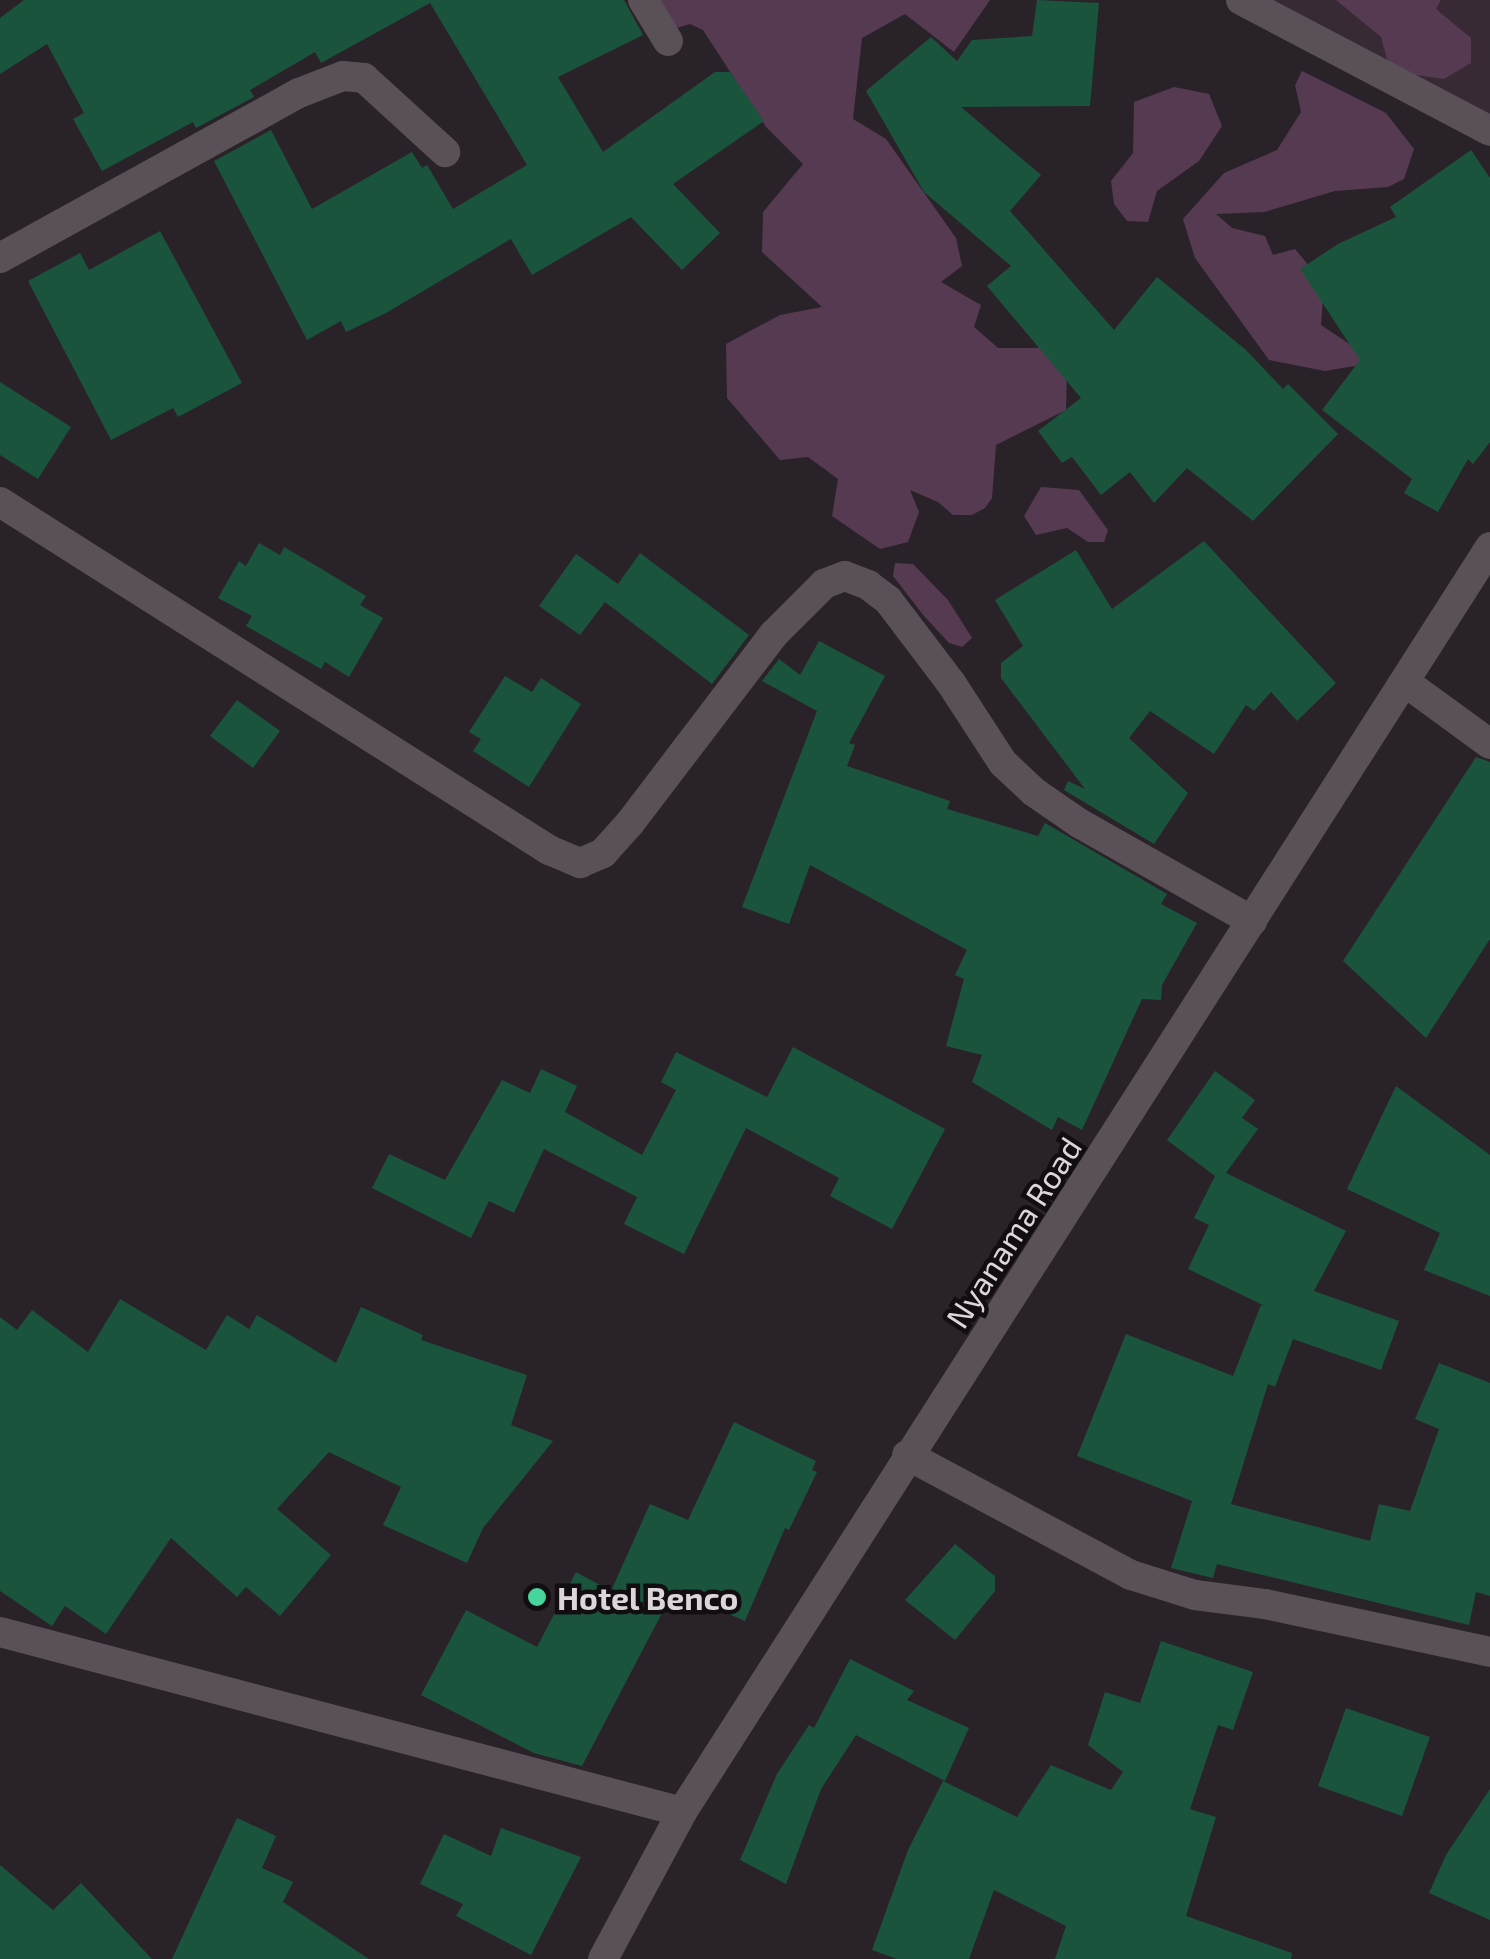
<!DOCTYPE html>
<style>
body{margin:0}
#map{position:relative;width:1490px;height:1959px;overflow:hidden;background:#2a2229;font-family:"Exo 2",sans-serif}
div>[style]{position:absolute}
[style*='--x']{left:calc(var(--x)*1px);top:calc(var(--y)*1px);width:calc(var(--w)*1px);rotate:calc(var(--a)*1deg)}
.built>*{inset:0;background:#372a35}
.green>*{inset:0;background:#563a51}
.building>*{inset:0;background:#1b543d}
.street>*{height:30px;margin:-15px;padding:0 15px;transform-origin:15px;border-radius:15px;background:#5a5058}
.secondary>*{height:30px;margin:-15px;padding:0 15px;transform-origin:15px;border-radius:15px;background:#5a5058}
.dots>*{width:28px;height:28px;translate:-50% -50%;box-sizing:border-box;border:5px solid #110d10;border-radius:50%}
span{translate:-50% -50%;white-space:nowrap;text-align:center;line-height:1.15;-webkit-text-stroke:9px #110d10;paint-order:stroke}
.street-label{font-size:32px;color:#dcd6db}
.poi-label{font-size:32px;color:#dcd6db;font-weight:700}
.left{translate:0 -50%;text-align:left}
</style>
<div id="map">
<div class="built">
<div style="clip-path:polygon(1272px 0,1490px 0,1490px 117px)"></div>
</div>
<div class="green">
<div style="clip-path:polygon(656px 0,990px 0,954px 52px,905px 14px,862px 38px,853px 119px,886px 139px,956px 238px,962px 266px,941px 282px,981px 305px,974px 327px,998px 348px,1051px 348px,1067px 366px,1066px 410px,996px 445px,992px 498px,985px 508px,972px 515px,953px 515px,938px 502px,910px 490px,919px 512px,908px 542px,880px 549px,832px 516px,838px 479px,808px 457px,780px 460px,727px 398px,726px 344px,780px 315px,822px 307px,762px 252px,763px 212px,803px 164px,766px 127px,703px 30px,690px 24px,673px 29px)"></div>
<div style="clip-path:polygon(1336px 0,1441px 0,1436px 9px,1471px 38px,1471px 63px,1444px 79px,1416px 75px,1388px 63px,1381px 37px)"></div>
<div style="clip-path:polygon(1302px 71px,1386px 113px,1414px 149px,1404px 179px,1388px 187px,1335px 191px,1264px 212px,1216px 214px,1232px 228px,1265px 236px,1273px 255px,1295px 249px,1324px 284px,1321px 325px,1369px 357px,1366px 364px,1325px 371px,1269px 360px,1195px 258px,1183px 219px,1224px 173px,1277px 150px,1301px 112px,1295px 85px)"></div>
<div style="clip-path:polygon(1174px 87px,1209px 94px,1222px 126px,1199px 161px,1157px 191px,1148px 222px,1127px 221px,1114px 204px,1111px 181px,1133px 153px,1134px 102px)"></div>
<div style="clip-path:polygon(1041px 487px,1079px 490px,1108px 530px,1104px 542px,1088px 542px,1067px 528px,1036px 535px,1024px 516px)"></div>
<div style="clip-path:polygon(895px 563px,913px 564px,948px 600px,972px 638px,962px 647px,949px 643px,924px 616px,893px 576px)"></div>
</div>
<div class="building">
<div style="clip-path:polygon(24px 0,624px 0,643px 35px,558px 77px,603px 152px,715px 72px,730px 72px,764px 121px,673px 184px,720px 233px,682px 270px,631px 217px,532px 275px,511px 239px,386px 313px,346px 332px,341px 321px,307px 340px,214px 161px,271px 130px,312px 209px,412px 152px,422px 168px,427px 165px,453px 209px,527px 165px,430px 3px,321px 63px,315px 52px,250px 90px,254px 97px,196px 128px,193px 122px,102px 171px,73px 119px,84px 113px,47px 44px,0 74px,0 18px)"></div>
<div style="clip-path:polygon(1037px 0,1099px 3px,1090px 106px,961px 107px,1041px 175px,1010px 211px,1114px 330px,1157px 277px,1246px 350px,1283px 389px,1288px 384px,1338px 434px,1253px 521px,1187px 468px,1154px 503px,1130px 472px,1101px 495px,1072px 457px,1062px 463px,1038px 431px,1081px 398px,987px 286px,1011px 266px,924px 192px,866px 91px,931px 37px,957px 61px,972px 40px,1032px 36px)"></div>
<div style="clip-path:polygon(1471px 150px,1490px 178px,1490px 442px,1473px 464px,1468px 459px,1438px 512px,1404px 493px,1412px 479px,1322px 410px,1360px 360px,1300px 269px,1338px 244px,1396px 217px,1390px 207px)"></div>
<div style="clip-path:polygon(160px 231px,242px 383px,178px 417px,173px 408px,111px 440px,28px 281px,80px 253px,89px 270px)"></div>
<div style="clip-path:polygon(0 382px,71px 427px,38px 479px,0 455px)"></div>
<div style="clip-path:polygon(1204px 541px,1336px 683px,1297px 721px,1271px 692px,1254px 711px,1246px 705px,1214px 754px,1150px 711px,1129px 738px,1188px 793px,1154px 844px,1064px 790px,1068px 781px,1085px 789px,1001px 678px,1001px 663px,1023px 646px,995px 600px,1076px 550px,1112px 609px)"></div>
<div style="clip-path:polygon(259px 543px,280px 555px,284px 547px,320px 568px,366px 596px,360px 605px,383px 618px,349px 677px,325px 662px,321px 669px,246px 626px,252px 616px,218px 598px,239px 561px,246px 566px)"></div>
<div style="clip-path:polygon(640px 553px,749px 635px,712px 684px,605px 602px,580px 635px,539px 606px,576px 554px,618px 584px)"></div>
<div style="clip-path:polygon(819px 641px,885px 676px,849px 743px,855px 745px,847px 766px,950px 801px,947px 809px,1038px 836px,1045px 823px,1167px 894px,1161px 904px,1197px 923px,1162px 985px,1161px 1000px,1142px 999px,1082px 1130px,1058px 1117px,1052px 1130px,972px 1082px,982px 1055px,946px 1046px,964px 979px,955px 975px,967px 950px,810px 865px,789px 924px,742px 907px,817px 711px,762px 681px,779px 659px,800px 675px)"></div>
<div style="clip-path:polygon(505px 676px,532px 692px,541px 678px,581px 704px,529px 787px,473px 751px,481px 739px,469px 732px)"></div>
<div style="clip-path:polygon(237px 700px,280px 731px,253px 768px,210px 736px)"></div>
<div style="clip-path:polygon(1476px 757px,1490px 762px,1490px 939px,1426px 1038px,1343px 961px)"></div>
<div style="clip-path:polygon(793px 1047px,945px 1129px,892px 1229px,830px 1196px,839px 1178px,746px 1128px,684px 1254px,624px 1224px,637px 1197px,544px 1149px,514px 1213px,489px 1201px,471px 1238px,372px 1188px,389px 1154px,445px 1180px,502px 1080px,530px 1093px,541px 1069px,577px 1086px,565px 1112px,642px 1155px,676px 1090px,661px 1082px,676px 1052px,767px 1097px)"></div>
<div style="clip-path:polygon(1215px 1071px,1255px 1100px,1242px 1118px,1258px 1129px,1226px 1173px,1346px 1231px,1314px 1291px,1399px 1321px,1381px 1370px,1293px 1339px,1275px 1387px,1268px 1384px,1231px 1504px,1370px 1541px,1379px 1504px,1410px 1511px,1439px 1429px,1415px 1419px,1439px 1363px,1490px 1383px,1490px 1596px,1476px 1592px,1469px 1625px,1217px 1564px,1213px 1578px,1171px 1568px,1192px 1501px,1077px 1456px,1126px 1334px,1233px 1376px,1261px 1305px,1265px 1306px,1188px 1269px,1209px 1225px,1194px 1218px,1215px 1176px,1167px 1140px)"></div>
<div style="clip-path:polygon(1396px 1086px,1490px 1155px,1490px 1296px,1424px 1270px,1440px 1233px,1347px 1189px)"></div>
<div style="clip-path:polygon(120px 1299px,206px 1350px,227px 1315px,249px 1329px,257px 1315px,336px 1363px,361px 1307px,423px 1335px,421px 1340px,527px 1375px,511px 1425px,553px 1441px,483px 1528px,467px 1563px,383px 1525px,401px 1487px,329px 1452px,277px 1509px,331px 1555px,280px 1616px,246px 1587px,237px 1597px,171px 1538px,106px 1634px,65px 1606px,52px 1626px,0 1591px,0 1317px,17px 1330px,32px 1310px,88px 1352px)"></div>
<div style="clip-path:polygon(734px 1422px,816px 1461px,812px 1470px,817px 1472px,789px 1530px,785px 1528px,745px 1621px,674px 1590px,582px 1766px,534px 1753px,421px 1695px,466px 1610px,537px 1647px,576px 1572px,611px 1591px,650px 1504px,688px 1520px)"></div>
<div style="clip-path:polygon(955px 1544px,995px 1576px,995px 1591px,955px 1640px,905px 1600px)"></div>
<div style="clip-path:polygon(1161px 1641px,1253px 1672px,1233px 1730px,1218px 1725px,1190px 1809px,1216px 1817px,1186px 1916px,1292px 1953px,1291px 1959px,1055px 1959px,1066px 1926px,994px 1890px,969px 1959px,897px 1959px,872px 1950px,908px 1850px,943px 1781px,1017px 1817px,1051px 1765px,1111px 1790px,1123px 1772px,1088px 1745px,1105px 1692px,1140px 1703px)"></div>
<div style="clip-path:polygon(850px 1659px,914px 1691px,907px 1700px,969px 1728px,945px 1781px,856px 1735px,821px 1789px,786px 1884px,740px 1860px,777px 1774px,809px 1725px,814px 1728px)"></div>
<div style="clip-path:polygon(1346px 1708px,1430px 1737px,1402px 1816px,1318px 1786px)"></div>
<div style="clip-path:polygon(1490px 1789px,1490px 1920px,1429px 1893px,1446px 1855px)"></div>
<div style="clip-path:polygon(237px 1818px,276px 1836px,262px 1868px,293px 1882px,283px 1902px,369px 1959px,172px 1959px)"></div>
<div style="clip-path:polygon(501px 1828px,581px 1857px,531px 1955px,456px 1916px,463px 1904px,420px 1884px,444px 1834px,491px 1856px)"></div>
<div style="clip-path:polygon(0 1865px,53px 1910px,81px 1883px,152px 1959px,0 1959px)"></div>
</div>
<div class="street">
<div style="--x:643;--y:0;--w:48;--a:58.6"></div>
<div style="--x:1241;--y:0;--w:281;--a:27.7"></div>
<div style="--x:0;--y:258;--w:342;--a:-28.9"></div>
<div style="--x:299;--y:93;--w:47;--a:-21.1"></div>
<div style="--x:343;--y:76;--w:21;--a:5"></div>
<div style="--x:364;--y:78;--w:110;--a:42.4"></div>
<div style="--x:0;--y:502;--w:650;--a:32.37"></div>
<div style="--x:549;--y:850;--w:34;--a:23"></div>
<div style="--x:580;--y:863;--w:25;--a:-23"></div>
<div style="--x:603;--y:853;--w:40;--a:-48"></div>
<div style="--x:630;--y:823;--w:238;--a:-52.7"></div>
<div style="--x:774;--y:634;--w:71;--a:-45"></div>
<div style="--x:824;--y:584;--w:22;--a:-21"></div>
<div style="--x:845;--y:576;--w:25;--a:21"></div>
<div style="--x:868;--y:585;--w:25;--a:37"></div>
<div style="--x:888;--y:600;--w:104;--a:52.8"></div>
<div style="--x:951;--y:683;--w:95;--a:57"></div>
<div style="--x:1003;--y:763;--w:42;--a:43.1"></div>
<div style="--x:1034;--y:792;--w:55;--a:34.6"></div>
<div style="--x:1079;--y:823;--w:199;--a:29.5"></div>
<div style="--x:1405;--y:682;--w:105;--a:36.1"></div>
<div style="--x:907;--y:1455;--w:254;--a:28.2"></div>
<div style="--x:1131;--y:1575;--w:67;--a:17.4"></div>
<div style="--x:1195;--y:1595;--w:71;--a:7.3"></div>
<div style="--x:1265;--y:1604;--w:230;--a:12"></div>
<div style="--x:0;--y:1632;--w:705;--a:14.78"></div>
</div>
<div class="secondary">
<div style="--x:603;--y:1959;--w:167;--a:-61.7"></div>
<div style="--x:682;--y:1812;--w:1501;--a:-57.43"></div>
</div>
<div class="dots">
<div style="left:537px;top:1597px;background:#48d49d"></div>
</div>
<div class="street-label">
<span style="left:1013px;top:1232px;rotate:-57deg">Nyanama Road</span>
</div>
<div class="poi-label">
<span class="left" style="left:557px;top:1597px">Hotel Benco</span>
</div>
</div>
